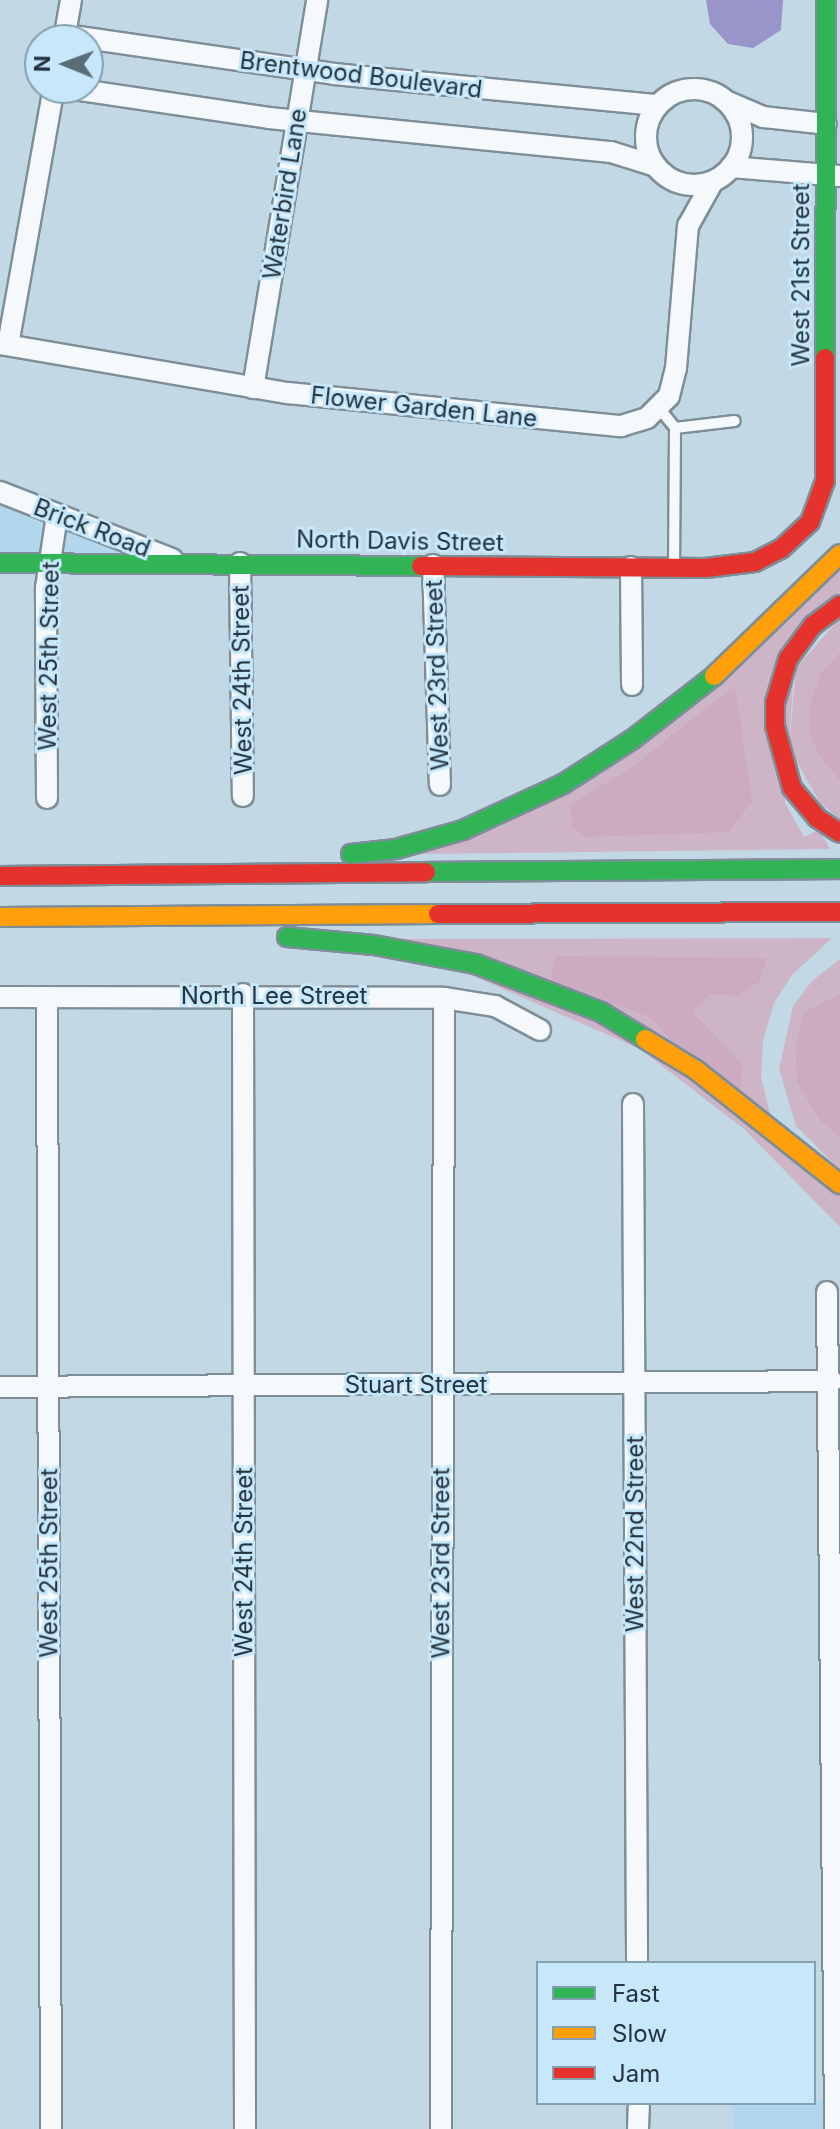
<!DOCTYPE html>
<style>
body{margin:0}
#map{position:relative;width:840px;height:2129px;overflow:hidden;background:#c2d8e4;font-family:Inter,sans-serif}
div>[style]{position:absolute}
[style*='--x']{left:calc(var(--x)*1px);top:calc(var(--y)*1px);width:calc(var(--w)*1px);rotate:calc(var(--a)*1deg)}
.built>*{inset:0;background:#b2d6eb}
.green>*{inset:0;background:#ceb4c7}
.forest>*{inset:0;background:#ccaac1}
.water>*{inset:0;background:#9994c9}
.roads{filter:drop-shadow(2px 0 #7e8e98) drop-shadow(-2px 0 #7e8e98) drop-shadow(0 2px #7e8e98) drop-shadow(0 -2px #7e8e98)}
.lane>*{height:10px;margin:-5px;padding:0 5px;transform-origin:5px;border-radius:5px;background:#f6f9fb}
.street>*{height:20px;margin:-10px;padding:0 10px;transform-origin:10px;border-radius:10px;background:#f6f9fb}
.street>.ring{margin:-10px;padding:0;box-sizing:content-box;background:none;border:20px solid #f6f9fb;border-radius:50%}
.fast>*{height:18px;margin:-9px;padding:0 9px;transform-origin:9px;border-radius:9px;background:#30b455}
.slow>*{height:18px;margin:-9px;padding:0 9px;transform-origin:9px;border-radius:9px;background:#ff9f0a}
.jam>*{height:18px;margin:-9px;padding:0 9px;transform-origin:9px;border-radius:9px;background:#e5322d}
span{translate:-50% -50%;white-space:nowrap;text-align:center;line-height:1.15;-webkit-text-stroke:6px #c7e7fb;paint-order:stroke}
.street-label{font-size:24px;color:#24343e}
.legend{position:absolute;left:536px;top:1961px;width:280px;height:144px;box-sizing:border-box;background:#c7e7fb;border:2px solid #869faf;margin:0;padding:10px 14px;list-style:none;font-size:24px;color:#24343e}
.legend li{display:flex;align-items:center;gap:16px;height:40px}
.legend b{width:40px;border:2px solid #869faf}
.north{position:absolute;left:24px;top:24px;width:80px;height:80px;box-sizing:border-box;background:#c7e7fb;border:2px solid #869faf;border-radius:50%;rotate:271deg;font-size:22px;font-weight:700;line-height:32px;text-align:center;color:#24343e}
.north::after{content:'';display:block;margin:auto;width:28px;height:36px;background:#5b6d78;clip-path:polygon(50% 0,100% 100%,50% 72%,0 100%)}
</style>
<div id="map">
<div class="built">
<div style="clip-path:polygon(0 484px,185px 553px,0 554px)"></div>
<div style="clip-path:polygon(814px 2100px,840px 2100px,840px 2129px,733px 2129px,733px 2103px)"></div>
</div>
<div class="green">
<div style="clip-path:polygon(evenodd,840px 565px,840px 598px,797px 627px,785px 803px,804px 837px,819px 830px,830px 849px,421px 854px,502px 826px,840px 565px,735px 687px,729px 832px,572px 804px,630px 768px,735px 687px)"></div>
<div style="clip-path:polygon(840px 618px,840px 652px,820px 673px,809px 706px,809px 733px,817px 753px,840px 781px,840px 819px,820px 803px,789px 748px,796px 668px)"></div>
<div style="clip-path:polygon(evenodd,832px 938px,792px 975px,774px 1003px,763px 1041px,761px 1076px,770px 1114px,840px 1195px,840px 1227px,744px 1129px,640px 1049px,389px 939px,832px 938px,767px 958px,737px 996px,709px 995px,694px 1013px,742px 1063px,716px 1090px,651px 1018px,767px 958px)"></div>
<div style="clip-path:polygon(840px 959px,840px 993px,804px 1012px,795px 1045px,797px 1083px,820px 1122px,840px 1137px,840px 1170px,796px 1126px,779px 1069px,793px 1006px,812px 981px)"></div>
</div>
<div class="forest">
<div style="clip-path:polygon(840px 652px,840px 781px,817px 753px,809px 733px,809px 706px,820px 673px)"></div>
<div style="clip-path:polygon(735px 686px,752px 801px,729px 832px,585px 837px,572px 826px,571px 804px,630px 768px)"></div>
<div style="clip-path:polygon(555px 956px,767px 958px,759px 982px,737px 996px,709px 995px,694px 1013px,742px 1063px,741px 1088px,716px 1091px,651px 1018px,551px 979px)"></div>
<div style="clip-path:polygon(840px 993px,840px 1137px,820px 1122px,797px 1083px,795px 1045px,804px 1012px)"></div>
</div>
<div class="water">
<div style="clip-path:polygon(706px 0,783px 0,781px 30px,753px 48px,728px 44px,710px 24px)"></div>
</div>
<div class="roads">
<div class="lane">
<div style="--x:659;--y:408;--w:26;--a:51"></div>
<div style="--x:675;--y:428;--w:136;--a:90.4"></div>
<div style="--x:675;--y:428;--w:60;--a:-6.7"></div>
</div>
<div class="street">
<div style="--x:65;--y:35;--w:272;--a:8.2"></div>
<div style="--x:334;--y:74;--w:325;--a:5.5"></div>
<div style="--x:64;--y:40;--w:41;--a:-80.1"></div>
<div style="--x:67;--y:88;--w:204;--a:8.4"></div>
<div style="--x:269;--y:118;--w:344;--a:5.7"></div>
<div style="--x:611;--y:152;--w:47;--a:17.3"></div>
<div class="ring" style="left:646px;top:89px;width:76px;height:76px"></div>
<div style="--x:728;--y:102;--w:38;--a:23"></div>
<div style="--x:763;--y:117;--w:63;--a:6.3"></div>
<div style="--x:731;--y:167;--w:109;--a:4.7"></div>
<div style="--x:0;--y:344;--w:292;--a:9.7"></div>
<div style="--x:288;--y:393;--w:335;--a:5.7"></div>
<div style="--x:621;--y:426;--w:27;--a:-17"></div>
<div style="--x:647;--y:418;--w:31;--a:-45"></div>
<div style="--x:669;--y:396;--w:29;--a:-76"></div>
<div style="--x:676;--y:368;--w:143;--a:-85.2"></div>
<div style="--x:688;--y:226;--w:51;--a:-60.9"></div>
<div style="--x:8;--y:345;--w:261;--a:-79.9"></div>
<div style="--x:253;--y:388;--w:393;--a:-80.6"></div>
<div style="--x:0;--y:492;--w:185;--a:21.3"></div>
<div style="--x:240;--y:563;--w:233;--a:89.3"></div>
<div style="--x:433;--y:565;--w:220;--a:88.2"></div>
<div style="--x:631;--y:567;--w:118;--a:89.5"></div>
<div style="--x:47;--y:798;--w:210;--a:-90.3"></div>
<div style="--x:46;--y:588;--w:74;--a:-81.4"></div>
<div style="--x:243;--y:994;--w:1135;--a:89.9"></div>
<div style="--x:0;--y:997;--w:444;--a:0.1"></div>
<div style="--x:444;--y:998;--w:52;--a:8.9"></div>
<div style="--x:495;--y:1006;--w:51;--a:28.1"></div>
<div style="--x:47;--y:997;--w:1132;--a:89.8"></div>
<div style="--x:633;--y:1104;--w:859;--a:89.73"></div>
<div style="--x:827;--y:1292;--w:837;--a:89.45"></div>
<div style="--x:0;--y:1387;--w:832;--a:-0.41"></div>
<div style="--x:441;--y:2129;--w:1131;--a:-89.85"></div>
<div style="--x:638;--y:2129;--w:26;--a:-88"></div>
</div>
<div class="fast">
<div style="--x:825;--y:358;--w:358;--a:-89.8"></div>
<div style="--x:0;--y:563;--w:421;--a:0.4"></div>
<div style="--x:351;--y:854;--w:45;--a:-6.3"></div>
<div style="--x:396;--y:849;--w:70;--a:-15.8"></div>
<div style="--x:463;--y:830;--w:110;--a:-24.7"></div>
<div style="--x:563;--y:784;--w:83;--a:-32.7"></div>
<div style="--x:633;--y:739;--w:103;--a:-37.9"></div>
<div style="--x:426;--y:872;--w:414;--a:-0.4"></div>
<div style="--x:287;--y:937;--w:87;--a:5.3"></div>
<div style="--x:374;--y:945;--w:104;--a:10.6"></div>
<div style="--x:476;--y:964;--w:134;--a:21"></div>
<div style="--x:601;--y:1012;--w:52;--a:31.5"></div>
</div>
<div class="slow">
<div style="--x:714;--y:676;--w:175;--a:-44.1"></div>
<div style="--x:0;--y:917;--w:438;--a:-0.4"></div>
<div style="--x:645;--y:1039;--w:60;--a:31.3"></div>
<div style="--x:696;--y:1070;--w:184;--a:38.4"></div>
</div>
<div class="jam">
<div style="--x:421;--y:566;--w:285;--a:0.4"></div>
<div style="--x:706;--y:568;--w:49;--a:-7"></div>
<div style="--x:755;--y:562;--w:29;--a:-27"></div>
<div style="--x:781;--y:549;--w:40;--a:-43"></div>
<div style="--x:810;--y:522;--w:44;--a:-69.9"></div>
<div style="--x:825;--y:481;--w:123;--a:-90"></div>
<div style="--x:840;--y:605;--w:34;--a:143"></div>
<div style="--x:813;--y:625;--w:42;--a:126.3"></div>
<div style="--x:788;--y:659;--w:46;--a:106.5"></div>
<div style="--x:775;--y:703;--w:23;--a:90"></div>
<div style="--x:775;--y:726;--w:64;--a:74.7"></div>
<div style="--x:792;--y:788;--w:39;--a:50"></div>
<div style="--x:817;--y:818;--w:27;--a:33"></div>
<div style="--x:0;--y:876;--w:426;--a:-0.5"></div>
<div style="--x:438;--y:914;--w:402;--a:-0.3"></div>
</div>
</div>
<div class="street-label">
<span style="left:361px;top:75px;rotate:7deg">Brentwood Boulevard</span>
<span style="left:285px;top:194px;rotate:-81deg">Waterbird Lane</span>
<span style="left:801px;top:275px;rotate:-90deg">West 21st Street</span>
<span style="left:424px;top:407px;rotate:6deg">Flower Garden Lane</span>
<span style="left:92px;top:528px;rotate:21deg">Brick Road</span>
<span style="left:400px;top:541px;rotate:1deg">North Davis Street</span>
<span style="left:49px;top:656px;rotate:-89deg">West 25th Street</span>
<span style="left:437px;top:675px;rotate:-92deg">West 23rd Street</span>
<span style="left:242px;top:680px;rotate:-91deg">West 24th Street</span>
<span style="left:274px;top:996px">North Lee Street</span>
<span style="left:416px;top:1385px">Stuart Street</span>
<span style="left:635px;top:1534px;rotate:-90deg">West 22nd Street</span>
<span style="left:244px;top:1562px;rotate:-90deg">West 24th Street</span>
<span style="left:49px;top:1563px;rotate:-90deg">West 25th Street</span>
<span style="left:441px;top:1563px;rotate:-90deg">West 23rd Street</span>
</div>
<ul class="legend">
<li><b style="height:10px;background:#30b455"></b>Fast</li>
<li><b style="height:10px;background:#ff9f0a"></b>Slow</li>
<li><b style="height:10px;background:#e5322d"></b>Jam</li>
</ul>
<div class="north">N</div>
</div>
